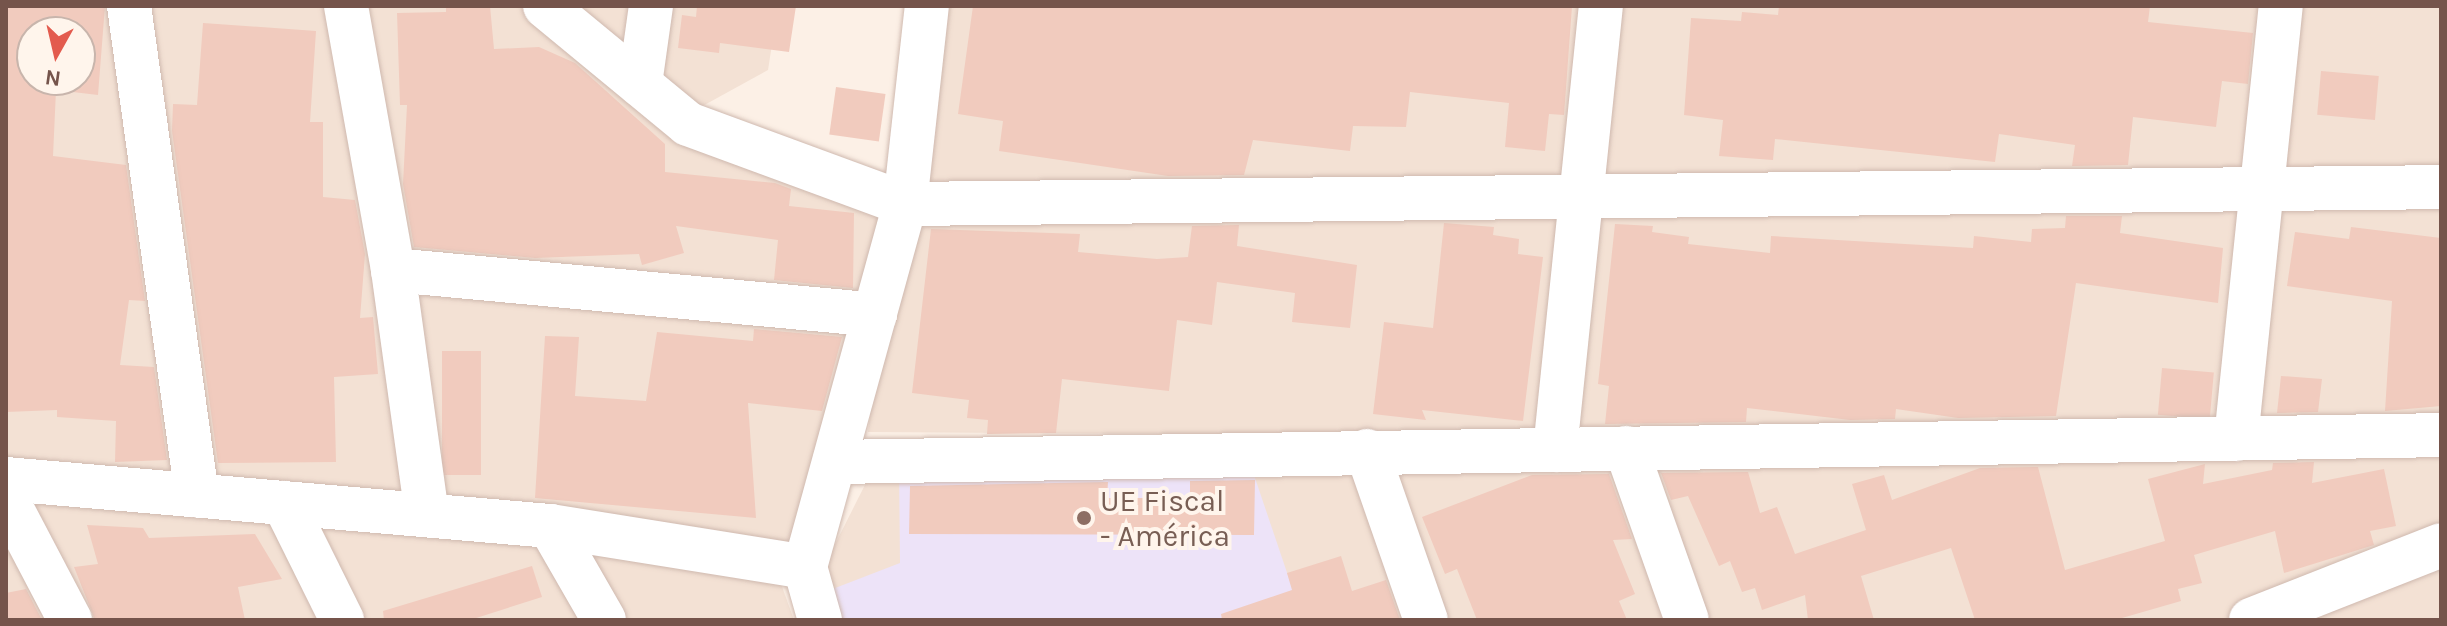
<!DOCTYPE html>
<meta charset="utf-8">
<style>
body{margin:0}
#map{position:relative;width:2447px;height:626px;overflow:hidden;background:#fcf0e6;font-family:Karla,sans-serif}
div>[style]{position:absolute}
.residential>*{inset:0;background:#f3e1d4}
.education>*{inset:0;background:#ede3f8}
.building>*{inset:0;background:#f1cbbe;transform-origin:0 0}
.roads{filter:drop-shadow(0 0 2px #cfb9af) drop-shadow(0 0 2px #cfb9af)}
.minor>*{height:44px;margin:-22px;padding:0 22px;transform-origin:22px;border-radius:22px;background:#fff}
.dots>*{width:22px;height:22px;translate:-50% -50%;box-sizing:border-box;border:4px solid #fff5ec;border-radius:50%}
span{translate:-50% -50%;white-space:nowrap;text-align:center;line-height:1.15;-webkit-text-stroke:8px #fff5ec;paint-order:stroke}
.education-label{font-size:30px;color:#785e54}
.left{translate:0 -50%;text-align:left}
.frame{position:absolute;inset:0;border:8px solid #75544b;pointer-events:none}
.north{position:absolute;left:16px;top:16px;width:80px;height:80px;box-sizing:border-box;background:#fff5ec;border:2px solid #c8b5ac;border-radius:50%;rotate:188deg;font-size:22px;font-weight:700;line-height:32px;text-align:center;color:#75544b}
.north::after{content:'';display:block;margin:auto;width:28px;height:36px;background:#e35b4e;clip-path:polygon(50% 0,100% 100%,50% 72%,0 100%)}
</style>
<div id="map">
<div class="residential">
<i style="clip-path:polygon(evenodd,6px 6px,535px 6px,678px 132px,881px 201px,846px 458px,776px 570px,794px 620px,6px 620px,6px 6px,32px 32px,80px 32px,80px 80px,32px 80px,32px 32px)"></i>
<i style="clip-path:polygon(555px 6px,778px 6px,768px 70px,688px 114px)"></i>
<i style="clip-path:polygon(917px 6px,2441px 6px,2441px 430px,2177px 440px,868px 432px)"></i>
<i style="clip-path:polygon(2441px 445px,2441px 620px,821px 620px,811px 592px,879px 457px)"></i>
</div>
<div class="education">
<i style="clip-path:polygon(899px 468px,1253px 472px,1303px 620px,840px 620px,830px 590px,900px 563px)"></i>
</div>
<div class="building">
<i style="clip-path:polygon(evenodd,6px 6px,105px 6px,98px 95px,56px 90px,53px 156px,126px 165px,145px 301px,129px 300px,120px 365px,154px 367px,167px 460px,115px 462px,116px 421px,57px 417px,57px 410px,6px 412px,6px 6px,32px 32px,80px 32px,80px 80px,32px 80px,32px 32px)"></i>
<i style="clip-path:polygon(446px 6px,490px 6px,494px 49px,539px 47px,575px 63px,665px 144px,665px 172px,775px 183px,791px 189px,789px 206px,854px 213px,853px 288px,774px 280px,778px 240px,676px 226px,684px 253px,642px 265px,639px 254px,535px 258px,414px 247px,403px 184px,407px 105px,400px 105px,397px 13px,446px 12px)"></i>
<i style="clip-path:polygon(697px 6px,796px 6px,789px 52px,720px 43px,719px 53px,678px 48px,682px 15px,696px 17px)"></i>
<i style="clip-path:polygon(973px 6px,1572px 6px,1564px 115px,1549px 114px,1545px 151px,1505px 147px,1509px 103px,1410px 92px,1406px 127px,1353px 126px,1350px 151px,1253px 140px,1244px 175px,1168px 176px,999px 151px,1003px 121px,958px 114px)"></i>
<i style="clip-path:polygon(1779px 6px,2150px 6px,2148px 22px,2253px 33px,2248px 84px,2222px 81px,2216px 127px,2133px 117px,2128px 165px,2072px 166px,2075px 145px,1999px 134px,1995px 162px,1775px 139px,1773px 160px,1719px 156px,1723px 120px,1684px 115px,1691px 18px,1741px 21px,1742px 12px,1778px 15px)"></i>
<i style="clip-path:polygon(203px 23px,316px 31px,310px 122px,323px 122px,323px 197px,355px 200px,365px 254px,360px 318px,373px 317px,378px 374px,334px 377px,336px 462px,218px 463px,172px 131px,173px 104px,197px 105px)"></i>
<i style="left:2321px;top:71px;width:58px;height:44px;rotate:5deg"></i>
<i style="left:836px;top:87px;width:50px;height:48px;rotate:8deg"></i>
<i style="clip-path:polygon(2066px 216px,2122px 216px,2120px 233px,2223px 248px,2218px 303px,2076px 283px,2056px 416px,1958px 418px,1896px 409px,1895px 419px,1850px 420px,1747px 408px,1746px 422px,1605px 424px,1609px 386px,1598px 384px,1615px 224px,1653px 226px,1652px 232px,1689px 237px,1688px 244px,1770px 253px,1771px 236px,1973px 248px,1974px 236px,2031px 242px,2032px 229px,2065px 228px)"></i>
<i style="clip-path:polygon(1444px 223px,1494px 227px,1493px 235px,1519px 239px,1518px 254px,1543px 257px,1523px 421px,1422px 410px,1426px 420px,1373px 414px,1384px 322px,1433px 328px)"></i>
<i style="clip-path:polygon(1239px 225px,1237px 246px,1357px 265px,1350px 328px,1292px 322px,1295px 293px,1217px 282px,1212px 325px,1177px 320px,1169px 391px,1062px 379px,1056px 433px,987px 434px,988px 420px,967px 418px,969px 400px,912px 393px,931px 229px,1080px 234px,1078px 252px,1157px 259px,1188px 257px,1192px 226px)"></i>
<i style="clip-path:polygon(2351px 227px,2441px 238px,2441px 406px,2385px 411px,2392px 301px,2287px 286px,2295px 232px,2349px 239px)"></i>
<i style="clip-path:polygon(754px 329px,842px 337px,822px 411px,748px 403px,756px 518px,535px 498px,545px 336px,579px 337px,575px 396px,646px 401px,657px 332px,753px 341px)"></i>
<i style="left:481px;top:351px;width:124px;height:39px;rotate:90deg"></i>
<i style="left:2162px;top:368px;width:52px;height:47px;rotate:5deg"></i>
<i style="clip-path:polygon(2281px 376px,2322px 379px,2318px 412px,2277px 413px)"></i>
<i style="clip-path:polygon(2314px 462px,2312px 483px,2384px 469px,2396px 526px,2370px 531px,2374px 545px,2284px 573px,2275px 531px,2194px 555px,2202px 583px,2178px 589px,2181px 601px,2115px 620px,1975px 620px,1951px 548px,1861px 576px,1874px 620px,1808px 620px,1805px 595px,1762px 610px,1755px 588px,1742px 592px,1730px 561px,1719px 566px,1688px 496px,1671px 500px,1661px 473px,1748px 472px,1760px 513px,1777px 507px,1795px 554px,1866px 530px,1852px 484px,1884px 475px,1892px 500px,1980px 468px,2038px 467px,2065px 570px,2165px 541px,2148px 479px,2205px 464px,2203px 484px,2272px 470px,2273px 463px)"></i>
<i style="clip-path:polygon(1609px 474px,1632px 539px,1613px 540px,1635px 594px,1619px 601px,1627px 620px,1477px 620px,1457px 569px,1445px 574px,1422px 517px,1532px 475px)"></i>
<i style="clip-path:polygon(1255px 480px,1254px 535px,909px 534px,910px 486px,1108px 482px,1107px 498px,1190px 498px,1190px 481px)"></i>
<i style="clip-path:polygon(87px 525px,143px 528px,149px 538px,255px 534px,282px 579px,238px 587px,245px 620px,95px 620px,74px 567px,98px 564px)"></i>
<i style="clip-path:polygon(1341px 556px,1352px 591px,1386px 580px,1400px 620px,1222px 620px,1221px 614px,1292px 590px,1287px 573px)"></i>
<i style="clip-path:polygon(532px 566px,542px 597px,470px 620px,384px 620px,383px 611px)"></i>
<i style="clip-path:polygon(26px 589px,42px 620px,6px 620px,6px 593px)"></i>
</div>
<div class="roads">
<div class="minor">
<i style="left:129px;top:6px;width:494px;rotate:82.1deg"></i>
<i style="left:346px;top:6px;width:268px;rotate:79.9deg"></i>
<i style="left:393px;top:270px;width:247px;rotate:82.1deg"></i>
<i style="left:545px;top:6px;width:185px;rotate:39.5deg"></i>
<i style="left:688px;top:124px;width:231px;rotate:20.2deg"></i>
<i style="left:905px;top:204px;width:1536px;rotate:-0.63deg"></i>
<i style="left:640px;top:84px;width:79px;rotate:-82deg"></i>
<i style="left:393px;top:270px;width:484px;rotate:5.3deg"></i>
<i style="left:2236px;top:439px;width:435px;rotate:-84.1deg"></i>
<i style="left:1626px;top:448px;width:182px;rotate:70.5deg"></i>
<i style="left:1555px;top:450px;width:446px;rotate:-84.1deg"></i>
<i style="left:1367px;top:451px;width:179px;rotate:70.8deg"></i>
<i style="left:835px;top:462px;width:1606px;rotate:-0.96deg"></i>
<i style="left:6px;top:479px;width:546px;rotate:4.94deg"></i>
<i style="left:550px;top:526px;width:258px;rotate:9.1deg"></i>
<i style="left:6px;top:498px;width:138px;rotate:62.3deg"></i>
<i style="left:284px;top:503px;width:131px;rotate:63.6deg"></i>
<i style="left:550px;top:526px;width:108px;rotate:60.1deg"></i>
<i style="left:820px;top:620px;width:55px;rotate:-105.8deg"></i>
<i style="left:805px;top:567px;width:377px;rotate:-74.6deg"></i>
<i style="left:905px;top:204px;width:199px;rotate:-83.7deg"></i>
<i style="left:2251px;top:620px;width:204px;rotate:-21.5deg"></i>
</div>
</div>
<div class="dots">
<i style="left:1084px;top:518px;background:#8d6e63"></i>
</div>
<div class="education-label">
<span class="left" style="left:1100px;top:518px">UE Fiscal<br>- América</span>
</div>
<div class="frame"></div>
<div class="north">N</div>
</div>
